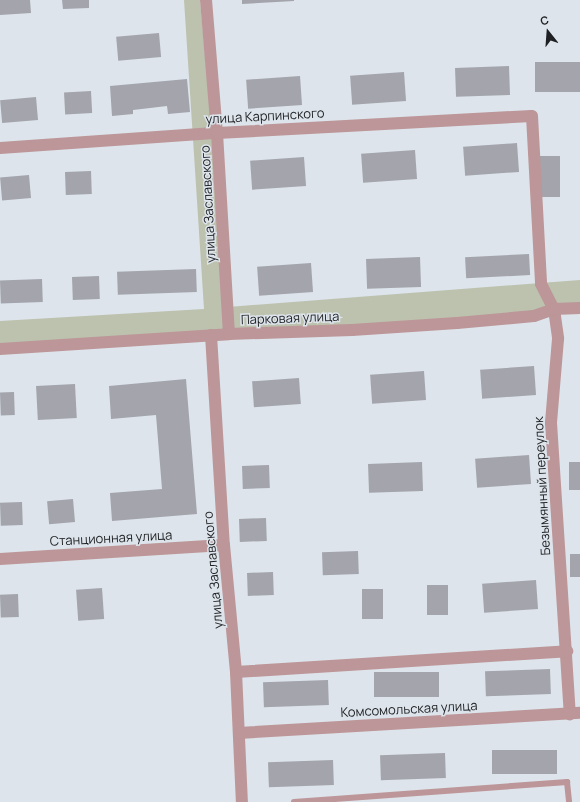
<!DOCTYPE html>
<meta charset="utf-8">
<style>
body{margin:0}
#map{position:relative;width:580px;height:802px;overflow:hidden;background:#dde4eb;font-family:Manrope,sans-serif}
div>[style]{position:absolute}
.green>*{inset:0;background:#bdc2ae}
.building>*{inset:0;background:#a3a4ac;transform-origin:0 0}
.service>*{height:6px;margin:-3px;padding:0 3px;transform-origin:3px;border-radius:3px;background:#bc9698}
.minor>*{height:12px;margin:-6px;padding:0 6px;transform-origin:6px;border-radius:6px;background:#bc9698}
span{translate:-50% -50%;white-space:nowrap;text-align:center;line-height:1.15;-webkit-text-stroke:3px #dde4eb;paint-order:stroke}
.street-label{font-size:13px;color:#1e2023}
.north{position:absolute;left:528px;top:12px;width:40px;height:40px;-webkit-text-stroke:3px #dde4eb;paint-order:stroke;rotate:343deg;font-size:11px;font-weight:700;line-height:16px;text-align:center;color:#1e2023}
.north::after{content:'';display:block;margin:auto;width:14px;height:18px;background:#1e2023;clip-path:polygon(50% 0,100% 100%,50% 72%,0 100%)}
</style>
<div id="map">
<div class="green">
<i style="clip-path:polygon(184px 0,200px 0,228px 307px,580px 280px,580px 308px,534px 316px,0 349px,0 321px,204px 309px)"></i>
</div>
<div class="building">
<i style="clip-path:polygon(0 0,30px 0,31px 13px,0 15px)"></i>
<i style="clip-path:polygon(62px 0,89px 0,89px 8px,63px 9px)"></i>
<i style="clip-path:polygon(242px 0,294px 0,294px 1px,242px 4px)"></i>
<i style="left:159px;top:33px;width:24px;height:43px;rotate:85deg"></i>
<i style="left:580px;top:62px;width:30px;height:45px;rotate:90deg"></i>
<i style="left:509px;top:66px;width:29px;height:54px;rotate:88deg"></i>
<i style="left:404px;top:72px;width:29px;height:54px;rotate:86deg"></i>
<i style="left:300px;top:76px;width:29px;height:54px;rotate:86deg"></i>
<i style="clip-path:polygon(187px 79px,190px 112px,168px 114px,167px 106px,133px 110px,133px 114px,112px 116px,110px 86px)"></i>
<i style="left:91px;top:91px;width:22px;height:27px;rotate:87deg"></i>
<i style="left:36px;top:97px;width:23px;height:36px;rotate:85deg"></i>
<i style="left:517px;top:143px;width:29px;height:54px;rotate:86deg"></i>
<i style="left:415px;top:150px;width:29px;height:54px;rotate:86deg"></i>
<i style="left:540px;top:156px;width:20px;height:41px"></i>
<i style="left:304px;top:157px;width:29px;height:54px;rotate:86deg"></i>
<i style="left:91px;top:171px;width:23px;height:26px;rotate:88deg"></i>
<i style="left:29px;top:175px;width:23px;height:29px;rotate:85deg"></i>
<i style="left:529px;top:254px;width:21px;height:64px;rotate:87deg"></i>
<i style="left:420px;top:257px;width:30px;height:54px;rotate:88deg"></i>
<i style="left:311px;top:263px;width:29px;height:54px;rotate:86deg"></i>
<i style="left:196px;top:269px;width:23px;height:79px;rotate:88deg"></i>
<i style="left:99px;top:276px;width:23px;height:27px;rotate:88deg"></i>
<i style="left:42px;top:279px;width:23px;height:42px;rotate:88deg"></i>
<i style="left:534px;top:366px;width:29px;height:54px;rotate:86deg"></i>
<i style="left:424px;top:371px;width:29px;height:54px;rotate:86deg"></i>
<i style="left:299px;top:378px;width:26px;height:47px;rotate:86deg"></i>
<i style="clip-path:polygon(186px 379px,197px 514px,112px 521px,110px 493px,162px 489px,156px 415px,111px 419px,109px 386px)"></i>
<i style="left:75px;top:384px;width:34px;height:39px;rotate:87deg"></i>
<i style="left:14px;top:392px;width:23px;height:14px;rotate:88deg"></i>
<i style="left:529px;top:455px;width:29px;height:54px;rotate:86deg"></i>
<i style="left:422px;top:462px;width:29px;height:54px;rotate:88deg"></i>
<i style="left:569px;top:462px;width:11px;height:28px"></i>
<i style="left:269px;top:465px;width:23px;height:27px;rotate:88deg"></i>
<i style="left:73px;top:499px;width:23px;height:26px;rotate:85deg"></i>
<i style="left:22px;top:502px;width:23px;height:22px;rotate:88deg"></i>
<i style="left:266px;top:518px;width:23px;height:27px;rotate:88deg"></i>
<i style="left:358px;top:551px;width:23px;height:36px;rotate:88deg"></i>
<i style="left:570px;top:554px;width:10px;height:23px"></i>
<i style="left:273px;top:572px;width:23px;height:26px;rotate:88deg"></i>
<i style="left:536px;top:580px;width:29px;height:54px;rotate:86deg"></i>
<i style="left:427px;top:585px;width:21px;height:30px"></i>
<i style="left:102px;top:588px;width:31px;height:26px;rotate:86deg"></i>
<i style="left:362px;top:589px;width:21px;height:30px"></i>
<i style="left:18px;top:594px;width:23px;height:18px;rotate:88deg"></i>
<i style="left:550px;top:669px;width:25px;height:65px;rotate:88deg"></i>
<i style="left:439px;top:672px;width:25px;height:65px;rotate:90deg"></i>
<i style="left:328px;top:680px;width:25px;height:65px;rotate:88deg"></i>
<i style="left:557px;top:750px;width:24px;height:65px;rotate:90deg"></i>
<i style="left:445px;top:753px;width:25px;height:65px;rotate:88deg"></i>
<i style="left:333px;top:760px;width:25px;height:65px;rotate:88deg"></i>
</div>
<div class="service">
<i style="left:294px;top:802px;width:274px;rotate:-4.2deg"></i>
<i style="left:567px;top:782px;width:20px;rotate:84deg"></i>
</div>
<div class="minor">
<i style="left:206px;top:0;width:133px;rotate:85.3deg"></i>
<i style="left:217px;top:133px;width:201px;rotate:86.6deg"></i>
<i style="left:0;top:148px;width:218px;rotate:-4deg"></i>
<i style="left:217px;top:133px;width:315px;rotate:-3.1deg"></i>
<i style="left:532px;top:116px;width:168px;rotate:86.9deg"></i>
<i style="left:541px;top:284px;width:28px;rotate:63deg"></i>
<i style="left:554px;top:309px;width:30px;rotate:82deg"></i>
<i style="left:558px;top:339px;width:84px;rotate:94.8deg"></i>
<i style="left:551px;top:423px;width:292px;rotate:86.3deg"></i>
<i style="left:211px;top:335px;width:210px;rotate:86.5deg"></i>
<i style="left:224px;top:545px;width:128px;rotate:84.6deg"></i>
<i style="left:236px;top:672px;width:130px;rotate:87.4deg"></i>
<i style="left:0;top:349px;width:229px;rotate:-3.7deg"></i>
<i style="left:229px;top:334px;width:123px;rotate:-1.9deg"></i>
<i style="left:352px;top:330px;width:105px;rotate:-3.8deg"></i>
<i style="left:457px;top:323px;width:77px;rotate:-5.2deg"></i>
<i style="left:534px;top:316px;width:21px;rotate:-19deg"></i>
<i style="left:554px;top:309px;width:26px;rotate:-2deg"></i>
<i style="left:0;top:559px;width:224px;rotate:-3.6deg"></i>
<i style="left:236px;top:672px;width:332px;rotate:-3.6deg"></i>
<i style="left:239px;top:733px;width:342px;rotate:-3.4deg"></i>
</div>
<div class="street-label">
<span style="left:265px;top:116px;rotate:-3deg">улица Карпинского</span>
<span style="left:208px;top:204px;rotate:-93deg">улица Заславского</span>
<span style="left:290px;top:318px;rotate:-2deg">Парковая улица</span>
<span style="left:542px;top:486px;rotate:-93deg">Безымянный переулок</span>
<span style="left:111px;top:538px;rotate:-3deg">Станционная улица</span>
<span style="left:213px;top:570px;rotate:-95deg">улица Заславского</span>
<span style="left:409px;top:709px;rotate:-3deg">Комсомольская улица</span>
</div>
<div class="north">С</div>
</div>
